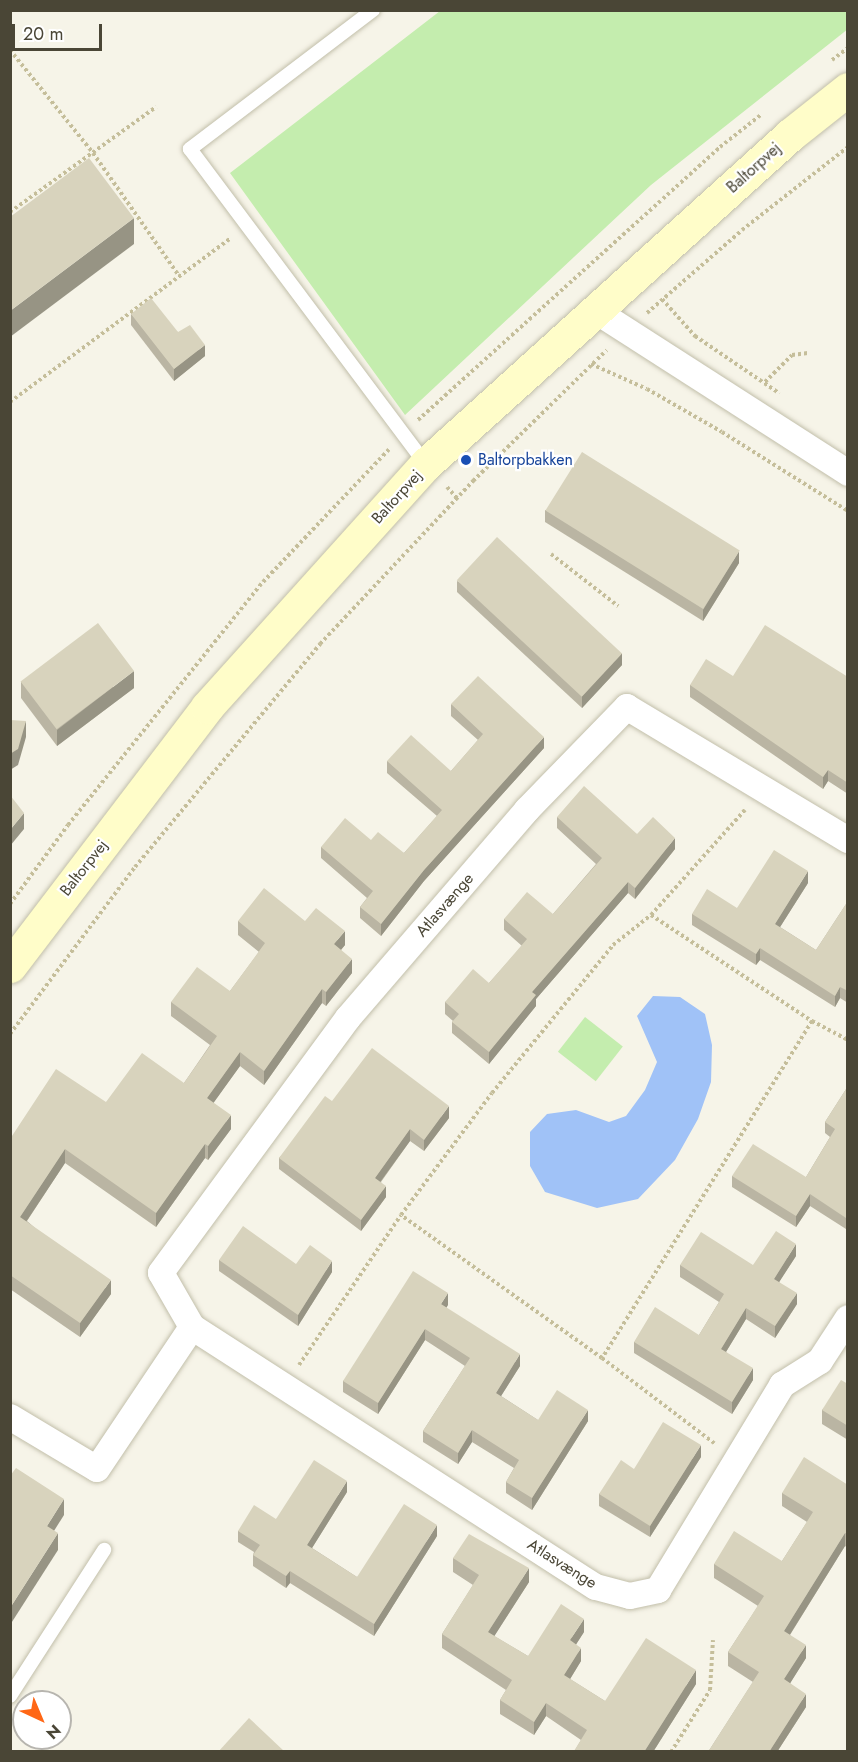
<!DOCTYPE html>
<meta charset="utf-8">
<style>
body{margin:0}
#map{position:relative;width:858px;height:1762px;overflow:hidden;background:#f6f4e8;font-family:Jost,sans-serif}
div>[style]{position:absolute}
.green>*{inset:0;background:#c4edae;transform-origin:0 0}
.water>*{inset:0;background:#a0c2f7}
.path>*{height:4px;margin-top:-2px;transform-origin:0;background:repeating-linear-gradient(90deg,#c5be9a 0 3px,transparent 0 6px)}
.roads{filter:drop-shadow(0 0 2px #c2bfaa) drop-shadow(0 0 2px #c2bfaa)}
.lane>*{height:14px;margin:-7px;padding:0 7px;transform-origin:7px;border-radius:7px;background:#fff}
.street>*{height:26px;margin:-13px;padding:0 13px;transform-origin:13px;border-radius:13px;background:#fff}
.secondary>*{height:33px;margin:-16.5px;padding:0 16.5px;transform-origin:16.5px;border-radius:16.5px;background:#fffdc9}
.wall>*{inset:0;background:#bab5a3}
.shaded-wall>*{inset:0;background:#979484}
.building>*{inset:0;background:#d8d3bd;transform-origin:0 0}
.dots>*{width:16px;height:16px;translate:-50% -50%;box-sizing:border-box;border:3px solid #fff;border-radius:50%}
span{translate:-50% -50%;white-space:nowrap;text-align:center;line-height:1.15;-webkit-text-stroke:4.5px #fff;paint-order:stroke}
.street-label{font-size:16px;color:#4a4636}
.transit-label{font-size:16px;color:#164399}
.left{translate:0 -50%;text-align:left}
.frame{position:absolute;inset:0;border:12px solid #4a4636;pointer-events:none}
.north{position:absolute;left:12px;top:1690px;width:60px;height:60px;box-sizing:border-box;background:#fff;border:2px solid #b7b5af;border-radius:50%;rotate:136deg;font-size:16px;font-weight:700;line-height:24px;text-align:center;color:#4a4636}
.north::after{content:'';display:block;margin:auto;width:21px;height:27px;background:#ff6716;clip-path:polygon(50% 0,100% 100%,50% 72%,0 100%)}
.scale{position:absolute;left:12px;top:24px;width:90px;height:27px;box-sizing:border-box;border:3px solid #4a4636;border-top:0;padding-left:8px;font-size:18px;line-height:21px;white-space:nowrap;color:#4a4636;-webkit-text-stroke:4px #fff;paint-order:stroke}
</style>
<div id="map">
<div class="green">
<i style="clip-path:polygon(440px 11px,847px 10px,848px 29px,651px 185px,405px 415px,230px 173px)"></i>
<i style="left:585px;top:1017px;width:48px;height:44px;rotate:38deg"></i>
</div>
<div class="water">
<i style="clip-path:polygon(653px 996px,680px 997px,705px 1014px,712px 1045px,711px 1082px,698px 1119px,675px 1160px,638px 1199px,597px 1208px,545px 1192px,530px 1166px,530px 1132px,547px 1114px,576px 1110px,609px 1122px,626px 1116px,645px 1090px,657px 1062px,637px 1016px)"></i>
</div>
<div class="path">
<i style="left:10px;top:50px;width:132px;rotate:51.1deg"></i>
<i style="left:93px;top:153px;width:150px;rotate:55deg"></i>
<i style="left:832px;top:60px;width:20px;rotate:-37deg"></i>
<i style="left:10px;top:212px;width:180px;rotate:-35.7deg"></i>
<i style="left:662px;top:299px;width:50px;rotate:48.3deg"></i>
<i style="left:695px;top:336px;width:102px;rotate:34.2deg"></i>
<i style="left:647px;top:313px;width:126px;rotate:-41.1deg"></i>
<i style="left:742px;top:230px;width:135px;rotate:-38.1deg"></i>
<i style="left:591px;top:364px;width:61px;rotate:24.1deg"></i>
<i style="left:647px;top:389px;width:86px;rotate:29.8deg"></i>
<i style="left:722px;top:432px;width:149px;rotate:32.1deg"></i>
<i style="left:765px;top:382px;width:38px;rotate:-45deg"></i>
<i style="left:792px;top:355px;width:16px;rotate:-7deg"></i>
<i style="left:10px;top:402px;width:275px;rotate:-36.6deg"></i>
<i style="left:418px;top:420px;width:407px;rotate:-42.1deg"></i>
<i style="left:720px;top:147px;width:53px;rotate:-38.2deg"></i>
<i style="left:447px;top:487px;width:15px;rotate:48deg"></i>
<i style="left:551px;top:554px;width:85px;rotate:37.8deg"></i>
<i style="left:10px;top:904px;width:98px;rotate:-53.7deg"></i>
<i style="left:68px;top:825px;width:312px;rotate:-51.3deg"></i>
<i style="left:263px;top:582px;width:183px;rotate:-46.5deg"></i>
<i style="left:651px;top:915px;width:141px;rotate:-48.2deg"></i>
<i style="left:812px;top:1021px;width:41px;rotate:27.8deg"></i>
<i style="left:10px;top:1034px;width:209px;rotate:-53.2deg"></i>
<i style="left:135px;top:867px;width:290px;rotate:-50.3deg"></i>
<i style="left:320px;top:644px;width:224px;rotate:-46.8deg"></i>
<i style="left:473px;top:481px;width:187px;rotate:-44.4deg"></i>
<i style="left:602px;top:1358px;width:141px;rotate:37.2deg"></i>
<i style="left:299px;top:1365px;width:181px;rotate:-55.8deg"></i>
<i style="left:401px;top:1215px;width:152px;rotate:-53.3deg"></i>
<i style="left:492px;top:1093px;width:191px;rotate:-50.7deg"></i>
<i style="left:613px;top:945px;width:48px;rotate:-38.3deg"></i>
<i style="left:651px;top:915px;width:193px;rotate:33.4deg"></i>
<i style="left:812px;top:1021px;width:397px;rotate:121.9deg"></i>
<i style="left:602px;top:1358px;width:247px;rotate:-144.6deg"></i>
<i style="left:671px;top:1752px;width:73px;rotate:-57.8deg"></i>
<i style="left:710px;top:1690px;width:50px;rotate:-86.6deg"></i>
</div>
<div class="roads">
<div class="lane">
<i style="left:373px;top:10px;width:230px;rotate:142.8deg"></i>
<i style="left:190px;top:149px;width:394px;rotate:53.2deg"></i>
<i style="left:10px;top:1696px;width:174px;rotate:-57.2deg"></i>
</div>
<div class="street">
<i style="left:596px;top:311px;width:300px;rotate:32.7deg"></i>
<i style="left:848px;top:840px;width:258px;rotate:-149deg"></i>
<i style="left:627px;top:707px;width:144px;rotate:134.2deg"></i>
<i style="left:527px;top:810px;width:274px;rotate:130.7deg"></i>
<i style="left:348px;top:1018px;width:316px;rotate:126.3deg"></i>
<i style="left:161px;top:1273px;width:62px;rotate:60.1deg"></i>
<i style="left:192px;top:1327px;width:480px;rotate:32.8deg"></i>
<i style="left:596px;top:1587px;width:35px;rotate:15deg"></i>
<i style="left:630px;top:1596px;width:29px;rotate:-12deg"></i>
<i style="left:658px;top:1590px;width:240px;rotate:-58.8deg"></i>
<i style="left:782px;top:1385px;width:45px;rotate:-32.3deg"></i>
<i style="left:820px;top:1361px;width:51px;rotate:-56.9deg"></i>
<i style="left:10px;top:1417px;width:101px;rotate:30.9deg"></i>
<i style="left:97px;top:1469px;width:171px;rotate:-56.2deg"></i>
</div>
<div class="secondary">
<i style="left:10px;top:966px;width:325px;rotate:-52.7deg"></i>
<i style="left:207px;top:707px;width:327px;rotate:-48deg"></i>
<i style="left:426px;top:464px;width:491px;rotate:-42.1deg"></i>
<i style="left:790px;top:135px;width:74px;rotate:-38.4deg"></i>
</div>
</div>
<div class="wall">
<i style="clip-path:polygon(131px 314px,178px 332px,205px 356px,174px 381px,131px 325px)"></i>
<i style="clip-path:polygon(545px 510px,739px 563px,703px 621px,545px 522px)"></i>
<i style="clip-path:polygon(457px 581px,622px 665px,582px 708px,457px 592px)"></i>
<i style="clip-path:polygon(733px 676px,848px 677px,848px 794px,828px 781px,823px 789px,690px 697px,690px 685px)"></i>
<i style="clip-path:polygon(21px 682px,134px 688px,57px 746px,21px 698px)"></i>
<i style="clip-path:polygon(451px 704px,544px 748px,424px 881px,381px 936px,360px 918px,360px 907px,367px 898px,321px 858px,321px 847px,371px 840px,404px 853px,437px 816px,387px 773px,387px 761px,451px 771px,478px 740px,451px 716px)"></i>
<i style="clip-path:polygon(557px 817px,637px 834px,675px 849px,635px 899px,628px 893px,536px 999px,536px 1006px,489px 1064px,452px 1033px,452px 1022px,453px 1021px,445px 1014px,445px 1002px,489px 983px,522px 946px,504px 930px,504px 919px,553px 914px,596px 864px,557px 828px)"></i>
<i style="clip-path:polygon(808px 883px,780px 927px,816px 950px,848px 901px,848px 1003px,840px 998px,835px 1007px,760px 960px,756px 965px,692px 925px,692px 914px,737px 908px)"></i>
<i style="clip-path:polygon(238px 921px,305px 921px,345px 945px,341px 950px,352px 973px,326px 1006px,322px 1003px,264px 1085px,240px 1066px,213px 1103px,231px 1129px,208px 1160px,205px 1158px,156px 1227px,65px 1163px,27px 1221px,111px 1294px,80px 1337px,10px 1289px,10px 1139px,106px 1102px,184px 1083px,210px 1045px,171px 1016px,171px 1002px,230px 991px,259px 952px,238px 935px)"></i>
<i style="clip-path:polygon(848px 1086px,848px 1227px,846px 1229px,810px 1206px,796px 1227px,732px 1187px,732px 1176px,806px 1177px,830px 1137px,825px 1133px,825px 1122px)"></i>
<i style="clip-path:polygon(332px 1101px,449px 1118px,424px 1151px,410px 1141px,381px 1182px,386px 1197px,361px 1231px,279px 1169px,279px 1158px)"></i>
<i style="clip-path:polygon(796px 1256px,779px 1282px,797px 1304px,775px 1338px,746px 1319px,726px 1352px,753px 1380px,732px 1414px,634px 1353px,634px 1342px,699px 1335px,719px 1302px,680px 1277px,680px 1265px,753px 1265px)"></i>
<i style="clip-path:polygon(219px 1260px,296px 1264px,332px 1272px,298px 1326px,219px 1271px)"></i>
<i style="clip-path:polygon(448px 1305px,446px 1308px,520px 1366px,501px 1396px,538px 1420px,588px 1421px,532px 1510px,506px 1493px,506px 1482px,514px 1468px,472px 1442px,458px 1464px,423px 1442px,423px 1431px,465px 1366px,425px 1340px,378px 1414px,343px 1392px,343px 1381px)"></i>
<i style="clip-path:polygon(848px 1384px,848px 1440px,822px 1424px,822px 1410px)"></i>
<i style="clip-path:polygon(701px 1457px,650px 1537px,599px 1506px,599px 1494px,634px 1469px)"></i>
<i style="clip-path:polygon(848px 1485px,848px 1548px,845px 1546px,790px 1635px,806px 1658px,790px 1683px,806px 1707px,777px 1752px,708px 1752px,753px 1682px,728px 1666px,728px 1652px,758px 1606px,714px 1578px,714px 1564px,782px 1561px,807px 1522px,782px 1506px,782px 1493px)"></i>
<i style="clip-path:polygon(347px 1492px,312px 1548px,357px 1577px,437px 1536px,374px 1636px,290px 1583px,286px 1588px,253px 1566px,253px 1555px,254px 1552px,238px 1542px,238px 1531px,276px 1519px)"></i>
<i style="clip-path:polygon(453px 1558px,529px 1582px,494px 1636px,528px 1656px,584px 1632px,576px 1644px,581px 1661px,570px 1679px,605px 1701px,696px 1684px,653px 1752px,574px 1752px,581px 1740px,546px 1716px,534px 1735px,500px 1714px,500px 1700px,506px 1690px,442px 1648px,442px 1634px,473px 1585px,453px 1572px)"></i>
</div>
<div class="shaded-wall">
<i style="clip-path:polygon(134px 218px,134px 244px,10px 337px,10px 311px)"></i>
<i style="clip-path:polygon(205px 345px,205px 356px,174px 381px,174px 369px)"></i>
<i style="clip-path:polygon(739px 551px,739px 563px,703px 621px,703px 610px)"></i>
<i style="clip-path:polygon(622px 653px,622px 665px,582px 708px,582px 696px)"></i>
<i style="clip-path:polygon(134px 671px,134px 688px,57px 746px,57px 730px)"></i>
<i style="clip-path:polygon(26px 721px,26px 737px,18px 765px,10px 770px,10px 754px)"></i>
<i style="clip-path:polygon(544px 737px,544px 748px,424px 881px,381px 936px,381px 924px,424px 870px)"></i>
<i style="clip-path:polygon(828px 770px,828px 781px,823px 789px,823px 777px)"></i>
<i style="clip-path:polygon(24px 813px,24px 829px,10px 846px,10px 830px)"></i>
<i style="clip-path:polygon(675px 838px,675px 849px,635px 899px,635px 888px)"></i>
<i style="clip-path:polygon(808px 871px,808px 883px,775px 935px,775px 924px)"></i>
<i style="clip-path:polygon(628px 882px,628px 893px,536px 999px,536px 1006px,489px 1064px,489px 1052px,532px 992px)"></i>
<i style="clip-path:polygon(345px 931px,345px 945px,334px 958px,334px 944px)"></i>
<i style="clip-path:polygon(760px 948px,760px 960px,756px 965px,756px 954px)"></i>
<i style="clip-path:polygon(352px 959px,352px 973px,326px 1006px,326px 992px)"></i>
<i style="clip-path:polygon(840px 987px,840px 998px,835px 1007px,835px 996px)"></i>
<i style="clip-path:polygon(322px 989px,322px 1003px,264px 1085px,264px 1071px)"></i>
<i style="clip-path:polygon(240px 1052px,240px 1066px,207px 1112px,207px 1098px)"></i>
<i style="clip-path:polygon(449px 1106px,449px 1118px,424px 1151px,424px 1140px)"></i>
<i style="clip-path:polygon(231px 1115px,231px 1129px,208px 1160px,208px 1146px)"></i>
<i style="clip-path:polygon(410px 1129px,410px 1141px,375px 1189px,375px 1178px)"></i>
<i style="clip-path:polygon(205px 1144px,205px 1158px,156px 1227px,156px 1213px)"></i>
<i style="clip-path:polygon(65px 1149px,65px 1163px,20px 1231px,20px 1217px)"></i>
<i style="clip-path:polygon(386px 1186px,386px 1197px,361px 1231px,361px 1220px)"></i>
<i style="clip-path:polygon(810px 1194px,810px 1206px,796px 1227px,796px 1216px)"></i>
<i style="clip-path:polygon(848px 1215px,848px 1227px,846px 1229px,846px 1218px)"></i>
<i style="clip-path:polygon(796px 1244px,796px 1256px,774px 1290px,774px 1279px)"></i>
<i style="clip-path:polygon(332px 1261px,332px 1272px,298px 1326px,298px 1315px)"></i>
<i style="clip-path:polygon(111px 1280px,111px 1294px,80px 1337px,80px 1323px)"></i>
<i style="clip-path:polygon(448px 1293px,448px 1305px,441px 1316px,441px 1304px)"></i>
<i style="clip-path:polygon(797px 1293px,797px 1304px,775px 1338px,775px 1326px)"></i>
<i style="clip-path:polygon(746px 1308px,746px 1319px,721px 1360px,721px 1349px)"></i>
<i style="clip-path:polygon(425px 1329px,425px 1340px,378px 1414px,378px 1403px)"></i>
<i style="clip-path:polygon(520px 1354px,520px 1366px,496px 1404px,496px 1393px)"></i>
<i style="clip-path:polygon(753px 1368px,753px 1380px,732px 1414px,732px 1402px)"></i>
<i style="clip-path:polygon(588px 1410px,588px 1421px,532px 1510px,532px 1498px)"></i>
<i style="clip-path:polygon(472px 1430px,472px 1442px,458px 1464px,458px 1453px)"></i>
<i style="clip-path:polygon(701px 1445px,701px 1457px,650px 1537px,650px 1526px)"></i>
<i style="clip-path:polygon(347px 1481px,347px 1492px,307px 1556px,307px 1545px)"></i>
<i style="clip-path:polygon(64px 1499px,64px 1515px,47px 1542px,47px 1526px)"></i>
<i style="clip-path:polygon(437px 1525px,437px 1536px,374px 1636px,374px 1624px)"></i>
<i style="clip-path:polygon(58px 1533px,58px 1550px,10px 1625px,10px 1608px)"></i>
<i style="clip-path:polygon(845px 1533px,845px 1546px,784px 1644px,784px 1631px)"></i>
<i style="clip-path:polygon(529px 1568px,529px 1582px,488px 1646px,488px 1632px)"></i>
<i style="clip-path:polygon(290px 1571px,290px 1583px,286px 1588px,286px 1576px)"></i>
<i style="clip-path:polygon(584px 1619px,584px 1632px,570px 1654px,570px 1640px)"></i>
<i style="clip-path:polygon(806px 1645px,806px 1658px,784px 1693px,784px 1679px)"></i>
<i style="clip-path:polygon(581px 1648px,581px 1661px,564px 1689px,564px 1675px)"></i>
<i style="clip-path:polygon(696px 1670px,696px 1684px,653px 1752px,644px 1752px)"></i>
<i style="clip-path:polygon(806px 1694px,806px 1707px,777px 1752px,769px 1752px)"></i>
<i style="clip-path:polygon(546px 1703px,546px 1716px,534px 1735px,534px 1722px)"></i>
</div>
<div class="building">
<i style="clip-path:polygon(89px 158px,134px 218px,10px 311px,10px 217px)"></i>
<i style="clip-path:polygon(151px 298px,178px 332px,190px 325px,205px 345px,174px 369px,131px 314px)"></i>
<i style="left:582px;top:452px;width:186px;height:69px;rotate:32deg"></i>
<i style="left:497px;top:537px;width:171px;height:59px;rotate:43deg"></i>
<i style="left:98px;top:623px;width:60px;height:97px;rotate:53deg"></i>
<i style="clip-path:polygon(765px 625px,848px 677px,848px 783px,828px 770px,823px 777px,690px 685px,706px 659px,733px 676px)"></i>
<i style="clip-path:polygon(478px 676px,544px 737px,424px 870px,381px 924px,360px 907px,373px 891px,321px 847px,345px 818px,371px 840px,378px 832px,404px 853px,442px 810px,387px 761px,411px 735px,451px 771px,483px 734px,451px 704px)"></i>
<i style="clip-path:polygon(10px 720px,26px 721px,18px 749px,10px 754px)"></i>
<i style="clip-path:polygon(584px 786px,637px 834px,653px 817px,675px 838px,635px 888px,628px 882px,532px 992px,536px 995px,489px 1052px,452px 1022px,459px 1014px,445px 1002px,473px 969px,489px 983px,527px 939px,504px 919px,527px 892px,553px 914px,602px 858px,557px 817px)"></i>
<i style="clip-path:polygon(10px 795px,24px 813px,10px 830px)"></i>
<i style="clip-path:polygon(774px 850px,808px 871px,775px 924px,816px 950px,848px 901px,848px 991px,840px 987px,835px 996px,760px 948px,756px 954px,692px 914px,707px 889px,737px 908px)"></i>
<i style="clip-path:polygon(264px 888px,305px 921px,316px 908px,345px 931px,334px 944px,352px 959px,326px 992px,322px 989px,264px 1071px,240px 1052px,207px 1098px,231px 1115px,208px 1146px,205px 1144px,156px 1213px,65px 1149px,20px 1217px,111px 1280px,80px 1323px,10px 1275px,10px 1139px,56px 1069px,106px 1102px,142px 1053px,184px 1083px,217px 1036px,171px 1002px,197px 967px,230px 991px,265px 943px,238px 921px)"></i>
<i style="clip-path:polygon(372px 1048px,449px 1106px,424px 1140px,410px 1129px,375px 1178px,386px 1186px,361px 1220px,279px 1158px,325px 1096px,332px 1101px)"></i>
<i style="clip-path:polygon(848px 1086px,848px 1215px,846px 1218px,810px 1194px,796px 1216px,732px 1176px,753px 1144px,806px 1177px,835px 1129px,825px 1122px)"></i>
<i style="clip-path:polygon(243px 1226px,296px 1264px,310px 1245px,332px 1261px,298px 1315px,219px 1260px)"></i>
<i style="clip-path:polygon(776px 1231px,796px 1244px,774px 1279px,797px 1293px,775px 1326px,746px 1308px,721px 1349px,753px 1368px,732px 1402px,634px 1342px,655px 1307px,699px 1335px,724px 1294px,680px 1265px,701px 1232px,753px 1265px)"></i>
<i style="clip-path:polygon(413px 1271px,448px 1293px,441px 1304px,520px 1354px,496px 1393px,538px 1420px,557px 1390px,588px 1410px,532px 1498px,506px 1482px,519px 1460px,472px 1430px,458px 1453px,423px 1431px,470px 1358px,425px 1329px,378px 1403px,343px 1381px)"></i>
<i style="clip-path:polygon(841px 1380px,848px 1384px,848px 1426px,822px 1410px)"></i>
<i style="clip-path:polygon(663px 1422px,701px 1445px,650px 1526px,599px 1494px,621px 1460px,634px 1469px)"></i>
<i style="clip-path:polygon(804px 1457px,848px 1485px,848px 1534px,845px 1533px,784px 1631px,806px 1645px,784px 1679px,806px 1694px,769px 1752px,708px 1752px,759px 1672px,728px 1652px,764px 1596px,714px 1564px,734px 1531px,782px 1561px,813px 1512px,782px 1493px)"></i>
<i style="clip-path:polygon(314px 1460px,347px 1481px,307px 1545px,357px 1577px,404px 1504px,437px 1525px,374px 1624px,290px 1571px,286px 1576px,253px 1555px,260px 1545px,238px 1531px,254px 1505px,276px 1519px)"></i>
<i style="clip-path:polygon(16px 1468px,64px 1499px,47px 1526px,58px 1533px,10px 1608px,10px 1476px)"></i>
<i style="clip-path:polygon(469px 1534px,529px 1568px,488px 1632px,528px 1656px,561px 1604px,584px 1619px,570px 1640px,581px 1648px,564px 1675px,605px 1701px,646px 1638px,696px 1670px,644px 1752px,575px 1752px,574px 1751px,587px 1730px,546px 1703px,534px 1722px,500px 1700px,512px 1680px,442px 1634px,479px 1575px,453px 1558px)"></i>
<i style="clip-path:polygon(249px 1718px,285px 1752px,218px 1752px)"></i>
</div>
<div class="dots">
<i style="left:466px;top:460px;background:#1a4fb4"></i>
</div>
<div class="street-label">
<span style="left:754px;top:168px;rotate:-42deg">Baltorpvej</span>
<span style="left:397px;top:497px;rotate:-48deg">Baltorpvej</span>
<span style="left:84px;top:868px;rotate:-52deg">Baltorpvej</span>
<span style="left:445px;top:905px;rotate:-49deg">Atlasvænge</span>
<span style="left:562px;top:1564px;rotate:32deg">Atlasvænge</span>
</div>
<div class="transit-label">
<span class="left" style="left:478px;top:460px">Baltorpbakken</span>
</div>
<div class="frame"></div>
<div class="north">N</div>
<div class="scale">20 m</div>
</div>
